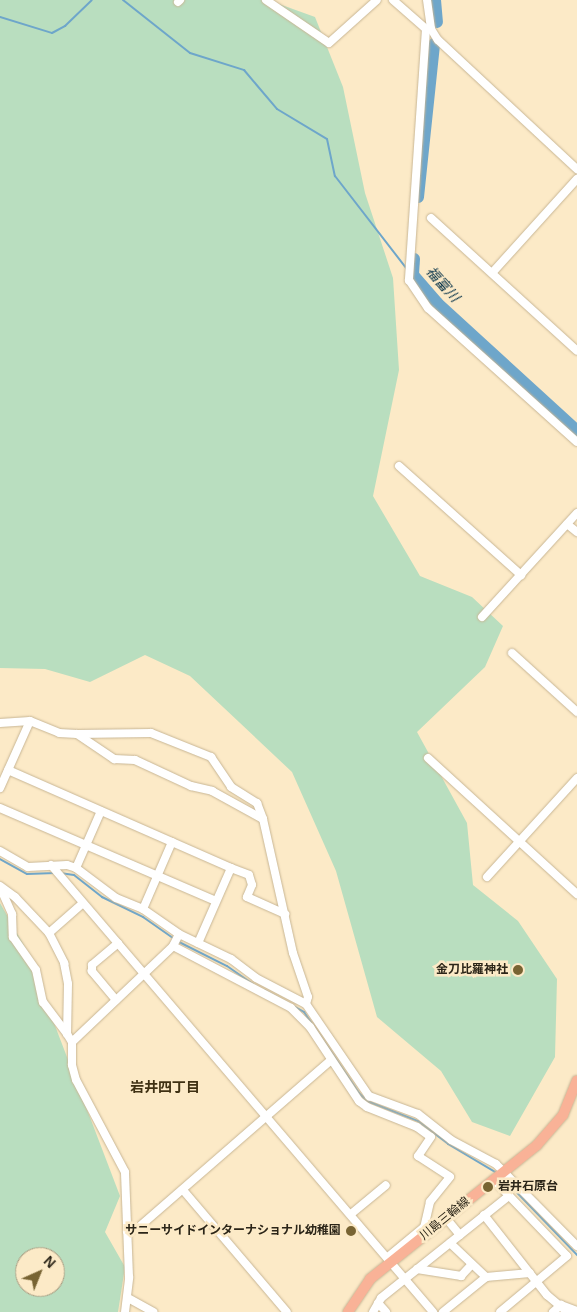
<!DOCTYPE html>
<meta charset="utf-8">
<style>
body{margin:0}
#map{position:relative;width:577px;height:1312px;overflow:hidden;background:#fceac7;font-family:Helvetica,"Noto Sans JP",sans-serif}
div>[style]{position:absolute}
.green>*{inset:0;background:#b9debf}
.stream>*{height:2px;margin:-1px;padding:0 1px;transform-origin:1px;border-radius:1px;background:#6ea6ca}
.river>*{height:12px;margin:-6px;padding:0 6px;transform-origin:6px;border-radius:6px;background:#6ea6ca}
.roads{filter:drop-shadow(0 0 1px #c8b695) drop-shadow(0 0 1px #c8b695)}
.minor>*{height:8px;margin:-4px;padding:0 4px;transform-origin:4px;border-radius:4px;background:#fff}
.major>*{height:10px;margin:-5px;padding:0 5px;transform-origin:5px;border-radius:5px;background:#f9b297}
.dots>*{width:14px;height:14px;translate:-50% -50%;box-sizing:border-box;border:2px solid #fceac7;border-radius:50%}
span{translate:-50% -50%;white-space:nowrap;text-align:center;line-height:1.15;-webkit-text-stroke:5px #fceac7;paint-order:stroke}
.poi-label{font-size:12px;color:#2b2518;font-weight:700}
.right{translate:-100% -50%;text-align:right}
.left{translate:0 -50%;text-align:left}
.street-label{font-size:12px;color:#2b2518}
.water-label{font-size:14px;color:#002e46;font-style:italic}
.neighbourhood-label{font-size:14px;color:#3f3113;font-weight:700}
.north{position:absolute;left:15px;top:1247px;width:50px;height:50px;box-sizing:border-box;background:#fceac7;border:1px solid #a89b81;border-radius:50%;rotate:44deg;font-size:14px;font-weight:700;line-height:20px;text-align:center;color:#2b2518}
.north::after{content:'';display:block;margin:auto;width:18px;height:22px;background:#786433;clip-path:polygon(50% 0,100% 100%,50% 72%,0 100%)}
</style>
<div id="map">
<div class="green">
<i style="clip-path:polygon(0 0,268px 0,315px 17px,343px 87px,365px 193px,393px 278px,399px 370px,373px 496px,420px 576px,472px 597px,503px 626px,485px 667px,417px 732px,467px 823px,473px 885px,518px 921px,557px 979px,555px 1057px,510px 1136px,472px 1122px,441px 1071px,377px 1017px,336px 871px,292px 772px,190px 676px,145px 655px,90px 682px,45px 669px,0 668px)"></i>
<i style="clip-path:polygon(evenodd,0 903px,25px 947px,120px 1196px,105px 1232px,125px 1267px,118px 1312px,0 1312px,0 903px,25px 1257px,55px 1257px,55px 1287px,25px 1287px,25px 1257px)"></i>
</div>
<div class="stream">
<i style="left:123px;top:0;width:85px;rotate:38.3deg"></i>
<i style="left:190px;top:53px;width:57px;rotate:17.5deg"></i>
<i style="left:244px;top:70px;width:51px;rotate:49.8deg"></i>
<i style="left:277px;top:109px;width:58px;rotate:31deg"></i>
<i style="left:327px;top:139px;width:38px;rotate:78deg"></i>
<i style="left:335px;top:176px;width:118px;rotate:52.3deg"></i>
<i style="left:0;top:17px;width:54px;rotate:17.1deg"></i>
<i style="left:52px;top:33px;width:15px;rotate:-28deg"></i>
<i style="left:65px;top:26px;width:37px;rotate:-44deg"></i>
<i style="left:0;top:859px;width:31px;rotate:29deg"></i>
<i style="left:27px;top:874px;width:28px;rotate:-2deg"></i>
<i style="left:60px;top:873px;width:14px;rotate:8deg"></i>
<i style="left:74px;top:875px;width:36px;rotate:38deg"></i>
<i style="left:102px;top:897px;width:46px;rotate:26deg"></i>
<i style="left:143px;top:917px;width:37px;rotate:35deg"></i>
<i style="left:177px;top:941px;width:56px;rotate:26.6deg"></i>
<i style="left:227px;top:966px;width:32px;rotate:35deg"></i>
<i style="left:264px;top:990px;width:46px;rotate:28.8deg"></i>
<i style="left:304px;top:1012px;width:98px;rotate:55.8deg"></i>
<i style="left:359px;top:1093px;width:11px;rotate:45deg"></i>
<i style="left:367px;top:1101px;width:55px;rotate:21.4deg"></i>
<i style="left:418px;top:1121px;width:38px;rotate:37deg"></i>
<i style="left:448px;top:1144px;width:57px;rotate:30.6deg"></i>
<i style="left:503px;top:1178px;width:107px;rotate:46.1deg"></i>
</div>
<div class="river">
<i style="left:435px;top:0;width:22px;rotate:85deg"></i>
<i style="left:418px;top:197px;width:154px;rotate:-84deg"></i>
<i style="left:414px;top:259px;width:16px;rotate:94deg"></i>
<i style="left:413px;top:275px;width:37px;rotate:49deg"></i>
<i style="left:437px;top:303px;width:190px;rotate:42.4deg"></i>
</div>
<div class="roads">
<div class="minor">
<i style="left:266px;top:0;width:76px;rotate:34.3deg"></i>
<i style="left:329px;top:43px;width:64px;rotate:-41.9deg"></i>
<i style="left:393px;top:0;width:44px;rotate:41.3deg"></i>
<i style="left:427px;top:0;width:29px;rotate:82deg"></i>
<i style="left:431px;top:29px;width:13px;rotate:58deg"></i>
<i style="left:438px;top:40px;width:190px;rotate:42.9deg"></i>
<i style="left:178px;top:2px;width:3px;rotate:-45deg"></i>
<i style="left:431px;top:29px;width:5px;rotate:180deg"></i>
<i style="left:426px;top:29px;width:252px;rotate:93.9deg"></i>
<i style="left:409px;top:280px;width:34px;rotate:56deg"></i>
<i style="left:428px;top:308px;width:200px;rotate:42deg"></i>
<i style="left:431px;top:218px;width:197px;rotate:42.3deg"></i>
<i style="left:492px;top:273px;width:127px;rotate:-47.9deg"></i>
<i style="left:399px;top:466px;width:164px;rotate:41.8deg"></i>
<i style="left:567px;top:524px;width:13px;rotate:39deg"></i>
<i style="left:482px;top:617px;width:141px;rotate:-47.6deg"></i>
<i style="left:512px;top:653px;width:88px;rotate:42.2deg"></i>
<i style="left:0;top:723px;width:30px;rotate:-4deg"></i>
<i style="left:30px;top:721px;width:31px;rotate:22deg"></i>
<i style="left:59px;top:733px;width:18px;rotate:3deg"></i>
<i style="left:77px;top:734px;width:45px;rotate:34deg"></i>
<i style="left:114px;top:759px;width:21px;rotate:3deg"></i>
<i style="left:135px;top:760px;width:62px;rotate:24.9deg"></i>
<i style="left:191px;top:786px;width:22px;rotate:13deg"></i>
<i style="left:212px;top:791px;width:58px;rotate:28.8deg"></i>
<i style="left:263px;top:819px;width:137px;rotate:77.4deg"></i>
<i style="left:293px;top:953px;width:46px;rotate:71.2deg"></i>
<i style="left:308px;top:997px;width:7px;rotate:106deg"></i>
<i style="left:77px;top:734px;width:74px;rotate:-0.8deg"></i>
<i style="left:151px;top:733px;width:65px;rotate:21.8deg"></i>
<i style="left:211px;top:757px;width:36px;rotate:56deg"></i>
<i style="left:231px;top:787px;width:31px;rotate:32deg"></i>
<i style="left:257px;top:803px;width:17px;rotate:69deg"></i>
<i style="left:428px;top:758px;width:202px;rotate:42.4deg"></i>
<i style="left:8px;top:770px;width:244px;rotate:23.7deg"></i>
<i style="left:231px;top:868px;width:82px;rotate:113.7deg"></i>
<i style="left:0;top:788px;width:73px;rotate:-65.9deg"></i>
<i style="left:0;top:808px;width:235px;rotate:23.3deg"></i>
<i style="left:0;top:851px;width:32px;rotate:30deg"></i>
<i style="left:28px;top:867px;width:39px;rotate:-3deg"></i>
<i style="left:67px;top:865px;width:9px;rotate:18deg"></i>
<i style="left:76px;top:868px;width:50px;rotate:36.9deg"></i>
<i style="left:116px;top:898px;width:29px;rotate:22deg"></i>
<i style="left:143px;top:909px;width:44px;rotate:34.8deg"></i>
<i style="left:179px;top:934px;width:58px;rotate:25.7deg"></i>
<i style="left:231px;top:959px;width:31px;rotate:37deg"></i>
<i style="left:256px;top:978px;width:56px;rotate:27.5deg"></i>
<i style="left:306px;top:1004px;width:112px;rotate:55.6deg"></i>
<i style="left:369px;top:1096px;width:52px;rotate:20.2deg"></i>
<i style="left:418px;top:1114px;width:42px;rotate:38.2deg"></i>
<i style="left:451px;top:1140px;width:51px;rotate:28.1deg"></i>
<i style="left:496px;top:1164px;width:115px;rotate:45.4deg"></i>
<i style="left:51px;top:865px;width:588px;rotate:49.48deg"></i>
<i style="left:76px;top:868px;width:62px;rotate:-66.3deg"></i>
<i style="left:231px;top:868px;width:19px;rotate:21deg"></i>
<i style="left:249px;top:875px;width:10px;rotate:73deg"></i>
<i style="left:252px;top:885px;width:13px;rotate:113deg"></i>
<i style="left:247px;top:897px;width:42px;rotate:24.1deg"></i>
<i style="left:487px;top:877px;width:134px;rotate:-47.7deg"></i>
<i style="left:0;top:886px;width:19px;rotate:36deg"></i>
<i style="left:15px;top:897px;width:50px;rotate:46.6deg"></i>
<i style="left:49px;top:933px;width:34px;rotate:63deg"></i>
<i style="left:64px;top:963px;width:21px;rotate:79deg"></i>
<i style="left:68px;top:984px;width:50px;rotate:91.1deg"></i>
<i style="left:67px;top:1034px;width:9px;rotate:58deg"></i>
<i style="left:0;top:887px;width:30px;rotate:66deg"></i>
<i style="left:12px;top:914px;width:23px;rotate:88deg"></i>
<i style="left:13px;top:937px;width:40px;rotate:55.1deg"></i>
<i style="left:36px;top:970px;width:33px;rotate:78deg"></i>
<i style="left:43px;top:1002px;width:40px;rotate:53deg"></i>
<i style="left:143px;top:909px;width:73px;rotate:-66.6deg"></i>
<i style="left:49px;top:933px;width:45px;rotate:-41.4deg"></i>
<i style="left:173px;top:946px;width:133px;rotate:27.7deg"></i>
<i style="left:291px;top:1008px;width:27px;rotate:45deg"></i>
<i style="left:310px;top:1027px;width:89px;rotate:56.5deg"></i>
<i style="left:359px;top:1101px;width:10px;rotate:37deg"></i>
<i style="left:367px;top:1107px;width:54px;rotate:21.8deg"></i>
<i style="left:417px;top:1127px;width:17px;rotate:36deg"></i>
<i style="left:431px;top:1137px;width:23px;rotate:124deg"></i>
<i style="left:418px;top:1156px;width:38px;rotate:33deg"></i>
<i style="left:450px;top:1177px;width:32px;rotate:129deg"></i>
<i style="left:430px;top:1202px;width:26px;rotate:103deg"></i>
<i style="left:424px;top:1227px;width:47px;rotate:140.2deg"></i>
<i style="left:116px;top:1000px;width:38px;rotate:-130deg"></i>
<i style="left:92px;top:971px;width:6px;rotate:-90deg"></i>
<i style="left:92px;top:965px;width:34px;rotate:-40deg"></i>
<i style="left:494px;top:1180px;width:105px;rotate:46.2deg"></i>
<i style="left:567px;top:1256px;width:87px;rotate:140.1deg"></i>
<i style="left:183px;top:1190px;width:160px;rotate:49.6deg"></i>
<i style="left:351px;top:1214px;width:45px;rotate:-39.6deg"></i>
<i style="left:484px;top:1215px;width:102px;rotate:51.8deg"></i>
<i style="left:547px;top:1295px;width:26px;rotate:40deg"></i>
<i style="left:446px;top:1218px;width:22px;rotate:51deg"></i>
<i style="left:127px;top:1232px;width:13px;rotate:-23deg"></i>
<i style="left:139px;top:1227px;width:254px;rotate:-41deg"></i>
<i style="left:450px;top:1243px;width:50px;rotate:43.4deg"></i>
<i style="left:486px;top:1277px;width:44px;rotate:-5.2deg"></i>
<i style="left:417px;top:1269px;width:45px;rotate:9deg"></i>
<i style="left:461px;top:1276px;width:16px;rotate:-47deg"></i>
<i style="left:128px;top:1298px;width:29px;rotate:29deg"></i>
<i style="left:378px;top:1303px;width:12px;rotate:48deg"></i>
<i style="left:125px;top:1312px;width:35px;rotate:-83deg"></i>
<i style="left:129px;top:1277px;width:105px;rotate:-92.2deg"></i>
<i style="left:125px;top:1172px;width:104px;rotate:-118deg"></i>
<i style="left:76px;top:1080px;width:16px;rotate:-105deg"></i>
<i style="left:72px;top:1065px;width:23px;rotate:-90deg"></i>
<i style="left:72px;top:1042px;width:139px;rotate:-43.5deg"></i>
<i style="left:173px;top:946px;width:13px;rotate:-63deg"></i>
<i style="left:373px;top:1312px;width:16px;rotate:-60deg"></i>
<i style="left:381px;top:1298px;width:164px;rotate:-38.6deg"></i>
<i style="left:443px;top:1312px;width:55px;rotate:-39.1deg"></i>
<i style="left:553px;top:1312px;width:11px;rotate:-41deg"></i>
<i style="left:561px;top:1305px;width:17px;rotate:21deg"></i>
</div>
<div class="major">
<i style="left:348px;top:1312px;width:40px;rotate:-56deg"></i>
<i style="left:370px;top:1279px;width:214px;rotate:-38.7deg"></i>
<i style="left:537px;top:1145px;width:40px;rotate:-49deg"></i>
<i style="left:563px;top:1115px;width:37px;rotate:-68deg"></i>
</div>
</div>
<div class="dots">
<i style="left:518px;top:970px;background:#786433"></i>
<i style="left:488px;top:1187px;background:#786433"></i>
<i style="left:351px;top:1231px;background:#786433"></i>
</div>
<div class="poi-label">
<span class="right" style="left:508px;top:970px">金刀比羅神社</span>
<span class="left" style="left:498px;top:1187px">岩井石原台</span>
<span class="right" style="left:341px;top:1231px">サニーサイドインターナショナル幼稚園</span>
</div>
<div class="street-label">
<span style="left:445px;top:1219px;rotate:-39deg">川島三輪線</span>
</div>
<div class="water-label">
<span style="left:443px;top:284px;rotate:48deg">福富川</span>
</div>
<div class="neighbourhood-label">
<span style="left:165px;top:1087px">岩井四丁目</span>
</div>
<div class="north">N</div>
</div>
